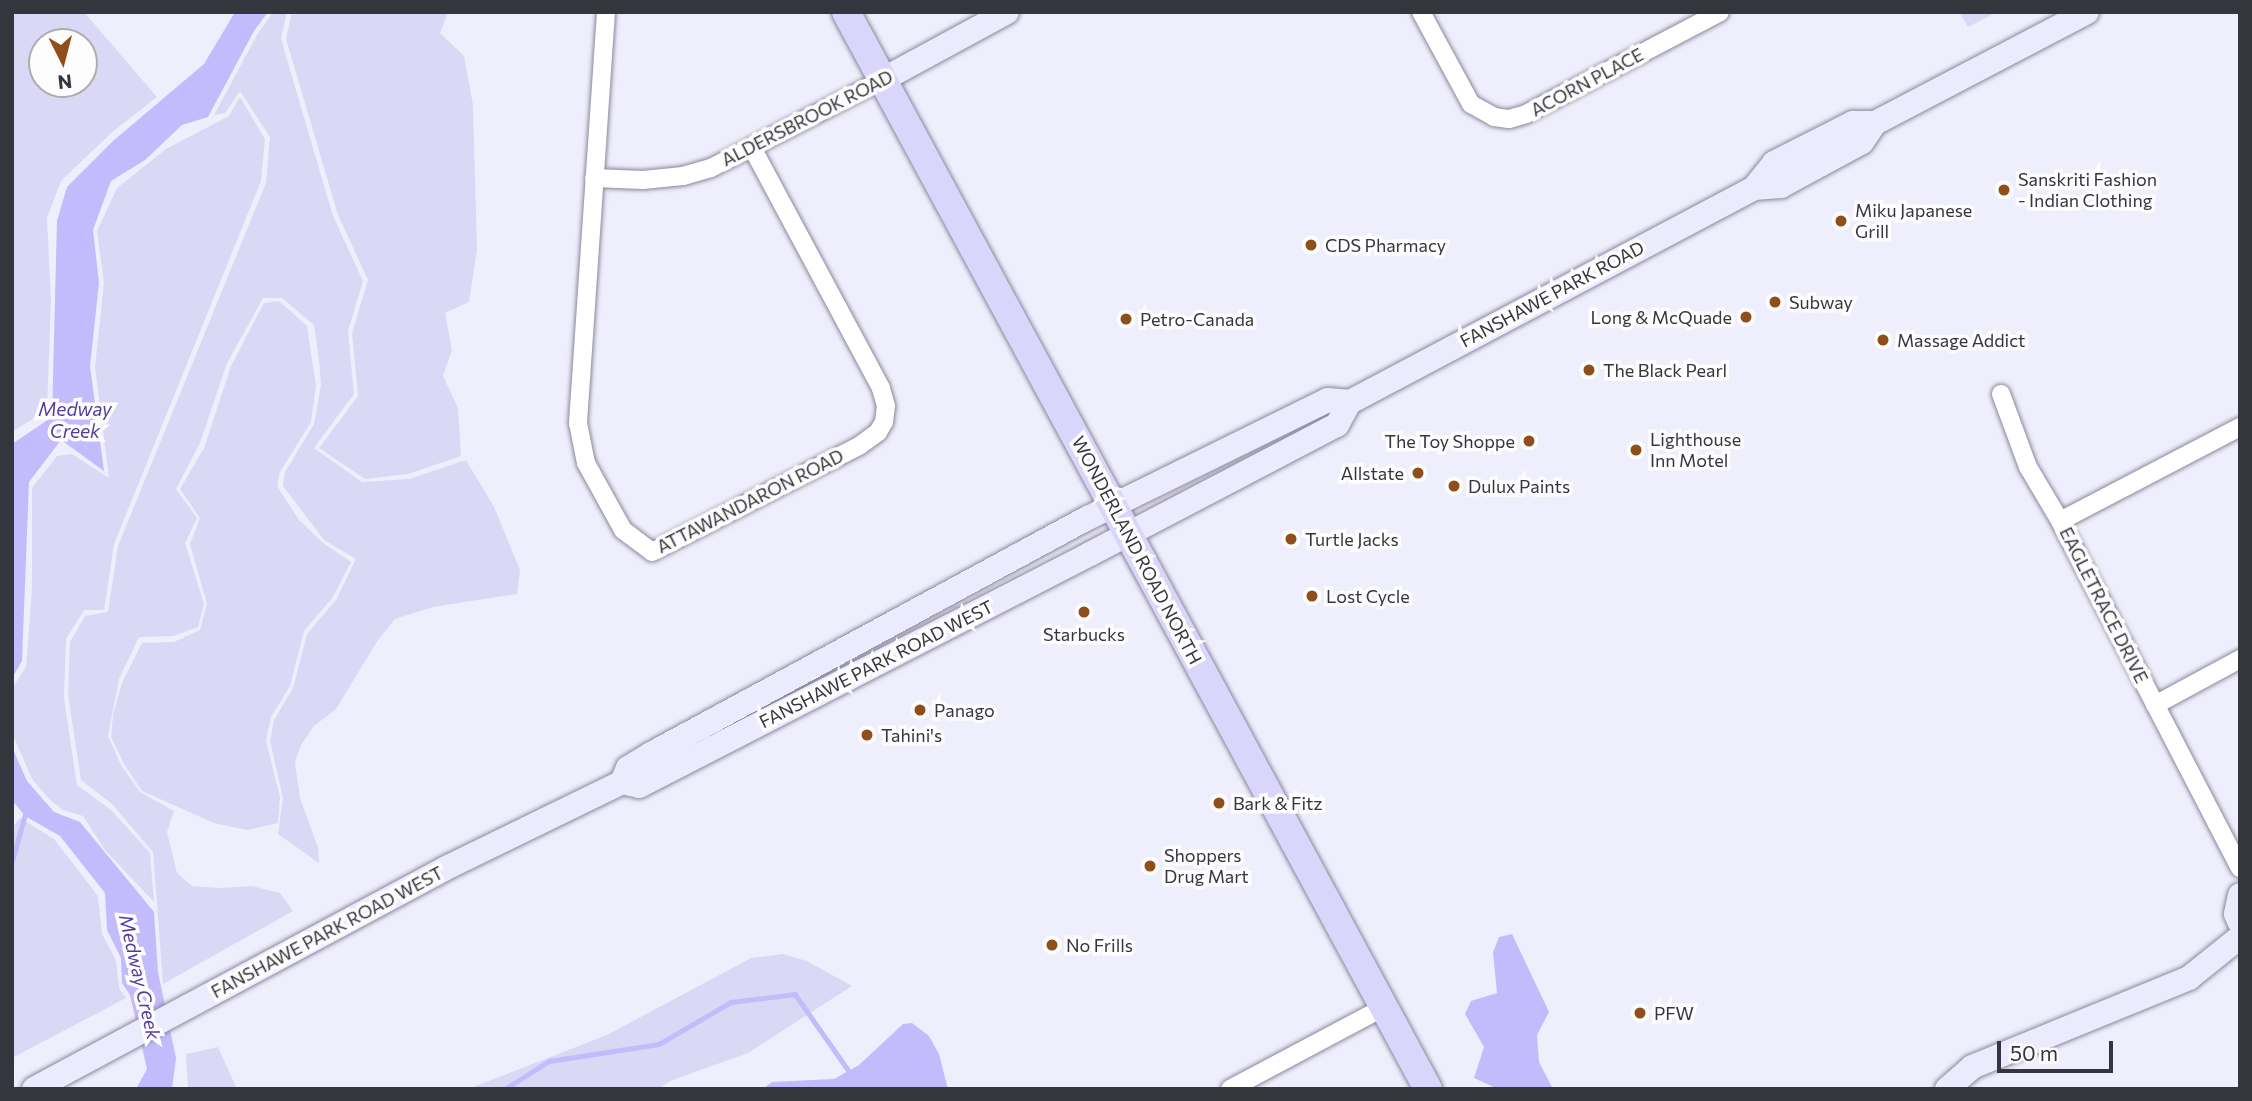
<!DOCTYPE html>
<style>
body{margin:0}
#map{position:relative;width:2252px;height:1101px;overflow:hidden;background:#efeefc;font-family:Commissioner,sans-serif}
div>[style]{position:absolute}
.green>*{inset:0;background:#dbd8f6}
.water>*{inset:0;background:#c3bbfc}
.stream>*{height:4.5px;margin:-2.25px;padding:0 2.25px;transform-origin:2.25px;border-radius:2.25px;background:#c3bbfc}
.roads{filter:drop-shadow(0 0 2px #8a889c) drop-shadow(0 0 2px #8a889c)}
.street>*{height:18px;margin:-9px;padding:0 9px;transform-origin:9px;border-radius:9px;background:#fff}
.secondary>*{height:24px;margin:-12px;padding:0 12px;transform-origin:12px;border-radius:12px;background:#eceafd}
.primary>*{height:28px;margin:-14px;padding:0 14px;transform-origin:14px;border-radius:14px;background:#dad6fb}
.dots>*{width:19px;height:19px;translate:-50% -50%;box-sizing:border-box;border:4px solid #fdfdfd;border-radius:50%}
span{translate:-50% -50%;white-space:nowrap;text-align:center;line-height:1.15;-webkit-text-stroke:7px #fdfdfd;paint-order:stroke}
.street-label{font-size:18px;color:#35353d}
.poi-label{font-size:18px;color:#35353d}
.left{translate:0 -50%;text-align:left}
.right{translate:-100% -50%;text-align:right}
.water-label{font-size:19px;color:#533d99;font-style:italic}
.frame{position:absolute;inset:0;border:14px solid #35353d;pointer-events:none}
.north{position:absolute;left:28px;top:28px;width:70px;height:70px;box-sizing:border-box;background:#fdfdfd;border:2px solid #adadb0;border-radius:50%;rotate:174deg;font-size:19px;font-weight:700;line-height:28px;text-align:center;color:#35353d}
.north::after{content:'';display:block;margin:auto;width:24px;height:32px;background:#8f4e1a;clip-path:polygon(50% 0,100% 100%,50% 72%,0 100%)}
.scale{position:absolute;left:1997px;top:1041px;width:116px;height:32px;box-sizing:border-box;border:4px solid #35353d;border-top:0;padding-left:9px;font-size:21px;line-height:24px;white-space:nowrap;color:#35353d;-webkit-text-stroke:5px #fdfdfd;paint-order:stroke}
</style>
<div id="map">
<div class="green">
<i style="clip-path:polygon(evenodd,12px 12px,84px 12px,157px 97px,110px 134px,61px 181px,47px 218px,51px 300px,47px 410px,12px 432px,12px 12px,84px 42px,84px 84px,42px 84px,42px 42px,84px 42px)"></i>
<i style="clip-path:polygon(273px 12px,287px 12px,281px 39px,333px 216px,363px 281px,348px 331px,354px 394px,314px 448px,362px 482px,409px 479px,466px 460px,494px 507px,520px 570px,517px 594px,433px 607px,395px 619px,378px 640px,336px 709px,314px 726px,301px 745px,295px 762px,300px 798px,318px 848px,319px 863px,278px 834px,283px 798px,270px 741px,274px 720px,293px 688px,307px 634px,336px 600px,356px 559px,324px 540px,283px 486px,285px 472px,314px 424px,321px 385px,319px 360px,314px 325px,282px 298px,263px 298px,227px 363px,200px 443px,176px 489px,197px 518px,185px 543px,204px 604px,198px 627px,173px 636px,139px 637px,119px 679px,108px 736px,121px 765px,140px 792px,174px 811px,167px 832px,177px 873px,192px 886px,219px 888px,252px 886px,280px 893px,293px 911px,163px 984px,153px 852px,112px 804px,81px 780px,68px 695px,70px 642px,85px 616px,108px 612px,118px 546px,266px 183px,270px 137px,240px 91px,225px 113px,214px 115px,257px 35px)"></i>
<i style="clip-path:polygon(292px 12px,448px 12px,440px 33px,464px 56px,473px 105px,477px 250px,469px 302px,445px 313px,452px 350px,443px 376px,458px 408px,461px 456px,408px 474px,365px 479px,319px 448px,358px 396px,352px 333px,368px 280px,338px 215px,286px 39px)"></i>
<i style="clip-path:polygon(1959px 12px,1997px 12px,1968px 27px)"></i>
<i style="clip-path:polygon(240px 97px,265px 139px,261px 181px,114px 544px,104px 610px,84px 610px,66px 639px,64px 698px,77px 785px,111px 810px,150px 853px,154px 902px,105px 850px,83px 816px,63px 810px,50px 800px,32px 779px,12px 733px,12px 688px,26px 667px,32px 588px,32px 488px,57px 456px,72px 454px,109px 478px,95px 367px,104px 283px,97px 231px,117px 188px,166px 149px,229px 116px)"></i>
<i style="clip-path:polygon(279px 301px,307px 326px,316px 386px,311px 422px,280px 472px,277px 486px,299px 520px,323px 543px,351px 562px,333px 597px,304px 631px,290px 686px,271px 717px,266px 741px,280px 797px,278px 823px,247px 830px,214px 823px,142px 791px,124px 764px,111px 737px,113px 715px,122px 683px,142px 643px,174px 642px,200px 630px,207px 604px,190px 544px,200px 518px,180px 489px,204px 448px,231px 366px,264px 303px)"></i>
<i style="clip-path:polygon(20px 818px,54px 839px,98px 896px,102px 934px,116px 960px,119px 988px,126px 998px,12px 1058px,12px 828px)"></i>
<i style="clip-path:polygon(783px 954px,807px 961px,852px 986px,748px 1053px,670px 1081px,658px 1089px,468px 1089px,607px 1035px,751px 958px)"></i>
<i style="clip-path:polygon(218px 1047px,237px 1089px,188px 1089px,186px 1054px)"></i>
</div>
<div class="water">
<i style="clip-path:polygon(235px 12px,268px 12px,254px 31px,208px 117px,182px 125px,145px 160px,111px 181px,93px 230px,99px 283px,90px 366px,104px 471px,61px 440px,29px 482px,22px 661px,12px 678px,12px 444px,52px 417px,57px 221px,67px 187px,113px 141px,204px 64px)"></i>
<i style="clip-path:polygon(12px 747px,27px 781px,54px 812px,80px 822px,154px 912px,158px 972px,176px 1058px,172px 1089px,136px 1089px,147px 1069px,130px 995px,122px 983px,121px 958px,107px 930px,105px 893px,60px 836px,25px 816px,12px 800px)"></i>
<i style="clip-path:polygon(1512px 934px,1549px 1012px,1537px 1035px,1539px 1062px,1553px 1089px,1498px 1089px,1474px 1078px,1484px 1047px,1465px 1014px,1471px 1001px,1497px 993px,1493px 952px,1499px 937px)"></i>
<i style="clip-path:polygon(912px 1023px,929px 1036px,939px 1054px,948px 1089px,763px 1089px,772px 1082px,834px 1079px,859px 1065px,903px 1024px)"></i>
</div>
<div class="stream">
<i style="left:12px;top:861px;width:52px;rotate:-74.4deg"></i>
<i style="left:505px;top:1089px;width:52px;rotate:-32.5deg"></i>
<i style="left:549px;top:1061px;width:111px;rotate:-8.8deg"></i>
<i style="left:659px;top:1044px;width:83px;rotate:-30.3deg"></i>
<i style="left:731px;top:1002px;width:64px;rotate:-7.1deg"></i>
<i style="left:795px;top:994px;width:94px;rotate:55deg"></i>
</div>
<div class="roads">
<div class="street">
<i style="left:606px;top:12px;width:412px;rotate:93.9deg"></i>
<i style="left:578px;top:423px;width:41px;rotate:78.7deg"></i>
<i style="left:586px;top:463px;width:77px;rotate:61.1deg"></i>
<i style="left:623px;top:530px;width:36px;rotate:37deg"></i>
<i style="left:652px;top:552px;width:233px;rotate:-27.1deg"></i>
<i style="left:859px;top:446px;width:24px;rotate:-36deg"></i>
<i style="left:878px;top:432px;width:12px;rotate:-59deg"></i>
<i style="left:884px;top:422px;width:16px;rotate:-83deg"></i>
<i style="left:886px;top:406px;width:19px;rotate:-106deg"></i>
<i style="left:881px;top:388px;width:273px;rotate:-118.2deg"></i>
<i style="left:1421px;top:12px;width:105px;rotate:61.5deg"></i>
<i style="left:1471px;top:104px;width:26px;rotate:29deg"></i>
<i style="left:1494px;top:117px;width:15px;rotate:8deg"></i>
<i style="left:1509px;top:119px;width:18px;rotate:-16deg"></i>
<i style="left:1526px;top:114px;width:219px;rotate:-27.7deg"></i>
<i style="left:594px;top:178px;width:49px;rotate:2.3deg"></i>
<i style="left:643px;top:180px;width:40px;rotate:-5.7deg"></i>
<i style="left:683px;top:176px;width:29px;rotate:-16deg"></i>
<i style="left:711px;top:168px;width:192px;rotate:-27.2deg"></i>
<i style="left:2001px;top:394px;width:78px;rotate:69.7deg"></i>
<i style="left:2028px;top:467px;width:63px;rotate:59.3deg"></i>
<i style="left:2240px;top:427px;width:203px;rotate:152.4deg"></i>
<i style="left:2060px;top:521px;width:391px;rotate:62.6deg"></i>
<i style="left:2155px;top:705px;width:97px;rotate:-28.4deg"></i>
<i style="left:1230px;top:1089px;width:174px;rotate:-28deg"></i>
</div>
<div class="secondary">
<i style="left:882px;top:80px;width:142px;rotate:-28.5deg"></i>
<i style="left:1754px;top:188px;width:27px;rotate:-4deg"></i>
<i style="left:1781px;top:186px;width:92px;rotate:-28.5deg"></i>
<i style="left:1862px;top:142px;width:23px;rotate:-56deg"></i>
<i style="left:622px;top:782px;width:17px;rotate:13deg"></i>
<i style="left:639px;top:786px;width:507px;rotate:-27.22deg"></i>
<i style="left:1090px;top:554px;width:279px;rotate:-27.6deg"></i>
<i style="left:1337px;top:425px;width:26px;rotate:-61deg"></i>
<i style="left:1350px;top:402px;width:457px;rotate:-27.9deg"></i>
<i style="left:1754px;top:188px;width:32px;rotate:-51deg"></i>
<i style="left:1774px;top:163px;width:89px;rotate:-26.9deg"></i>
<i style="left:1853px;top:123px;width:22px"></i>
<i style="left:1875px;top:123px;width:239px;rotate:-27.6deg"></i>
<i style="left:2240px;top:895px;width:19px;rotate:102deg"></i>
<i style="left:2236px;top:914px;width:10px;rotate:66deg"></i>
<i style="left:34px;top:1089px;width:465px;rotate:-28.2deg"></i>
<i style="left:444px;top:869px;width:198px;rotate:-26deg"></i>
<i style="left:622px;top:782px;width:15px;rotate:-67deg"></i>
<i style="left:628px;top:768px;width:27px;rotate:-31deg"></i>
<i style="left:651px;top:754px;width:497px;rotate:-28.4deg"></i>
<i style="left:1088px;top:518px;width:267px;rotate:-26.2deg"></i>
<i style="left:1328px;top:400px;width:22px;rotate:5deg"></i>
<i style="left:1947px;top:1089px;width:33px;rotate:-41deg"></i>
<i style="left:1972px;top:1067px;width:235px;rotate:-22.3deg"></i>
<i style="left:2189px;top:978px;width:65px;rotate:-38.8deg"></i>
</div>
<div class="primary">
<i style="left:846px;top:12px;width:1224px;rotate:61.61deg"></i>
</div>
</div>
<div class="dots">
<i style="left:2004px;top:190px;background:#8f4e1a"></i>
<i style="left:1841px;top:221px;background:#8f4e1a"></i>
<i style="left:1311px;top:245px;background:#8f4e1a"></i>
<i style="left:1775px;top:302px;background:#8f4e1a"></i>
<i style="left:1746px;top:317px;background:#8f4e1a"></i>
<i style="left:1126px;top:319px;background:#8f4e1a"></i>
<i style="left:1883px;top:340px;background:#8f4e1a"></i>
<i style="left:1589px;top:370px;background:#8f4e1a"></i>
<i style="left:1529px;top:441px;background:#8f4e1a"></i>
<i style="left:1636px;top:450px;background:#8f4e1a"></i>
<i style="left:1418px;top:473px;background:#8f4e1a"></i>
<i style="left:1454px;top:486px;background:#8f4e1a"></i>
<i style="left:1291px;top:539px;background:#8f4e1a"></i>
<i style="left:1312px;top:596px;background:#8f4e1a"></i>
<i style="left:1084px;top:612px;background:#8f4e1a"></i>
<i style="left:920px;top:710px;background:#8f4e1a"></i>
<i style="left:867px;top:735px;background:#8f4e1a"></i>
<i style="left:1219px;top:803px;background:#8f4e1a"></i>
<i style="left:1150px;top:866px;background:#8f4e1a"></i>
<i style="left:1052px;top:945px;background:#8f4e1a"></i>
<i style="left:1640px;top:1013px;background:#8f4e1a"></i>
</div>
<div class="street-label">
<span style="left:1587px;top:82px;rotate:-28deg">ACORN PLACE</span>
<span style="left:807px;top:118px;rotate:-27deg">ALDERSBROOK ROAD</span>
<span style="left:1552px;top:294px;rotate:-28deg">FANSHAWE PARK ROAD</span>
<span style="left:750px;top:501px;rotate:-27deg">ATTAWANDARON ROAD</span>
<span style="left:1137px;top:550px;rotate:62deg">WONDERLAND ROAD NORTH</span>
<span style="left:2104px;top:605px;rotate:63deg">EAGLETRACE DRIVE</span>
<span style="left:876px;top:664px;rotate:-27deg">FANSHAWE PARK ROAD WEST</span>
<span style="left:327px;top:932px;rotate:-28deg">FANSHAWE PARK ROAD WEST</span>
</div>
<div class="poi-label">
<span class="left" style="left:2018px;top:190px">Sanskriti Fashion<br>- Indian Clothing</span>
<span class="left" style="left:1855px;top:221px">Miku Japanese<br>Grill</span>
<span class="left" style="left:1325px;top:245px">CDS Pharmacy</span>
<span class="left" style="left:1789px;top:302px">Subway</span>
<span class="right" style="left:1732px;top:317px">Long &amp; McQuade</span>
<span class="left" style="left:1140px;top:319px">Petro-Canada</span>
<span class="left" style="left:1897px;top:340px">Massage Addict</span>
<span class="left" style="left:1603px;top:370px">The Black Pearl</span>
<span class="left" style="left:1650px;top:450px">Lighthouse<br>Inn Motel</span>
<span class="right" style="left:1515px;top:441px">The Toy Shoppe</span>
<span class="right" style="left:1404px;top:473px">Allstate</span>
<span class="left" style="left:1468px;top:486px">Dulux Paints</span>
<span class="left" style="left:1305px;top:539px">Turtle Jacks</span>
<span class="left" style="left:1326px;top:596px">Lost Cycle</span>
<span style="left:1084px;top:634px">Starbucks</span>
<span class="left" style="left:934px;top:710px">Panago</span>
<span class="left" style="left:881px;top:735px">Tahini's</span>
<span class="left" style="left:1233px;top:803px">Bark &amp; Fitz</span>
<span class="left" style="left:1164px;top:866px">Shoppers<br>Drug Mart</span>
<span class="left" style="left:1066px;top:945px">No Frills</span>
<span class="left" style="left:1654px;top:1013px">PFW</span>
</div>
<div class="water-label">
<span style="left:75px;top:420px">Medway<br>Creek</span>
<span style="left:140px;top:977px;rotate:77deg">Medway Creek</span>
</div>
<div class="frame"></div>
<div class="north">N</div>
<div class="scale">50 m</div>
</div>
